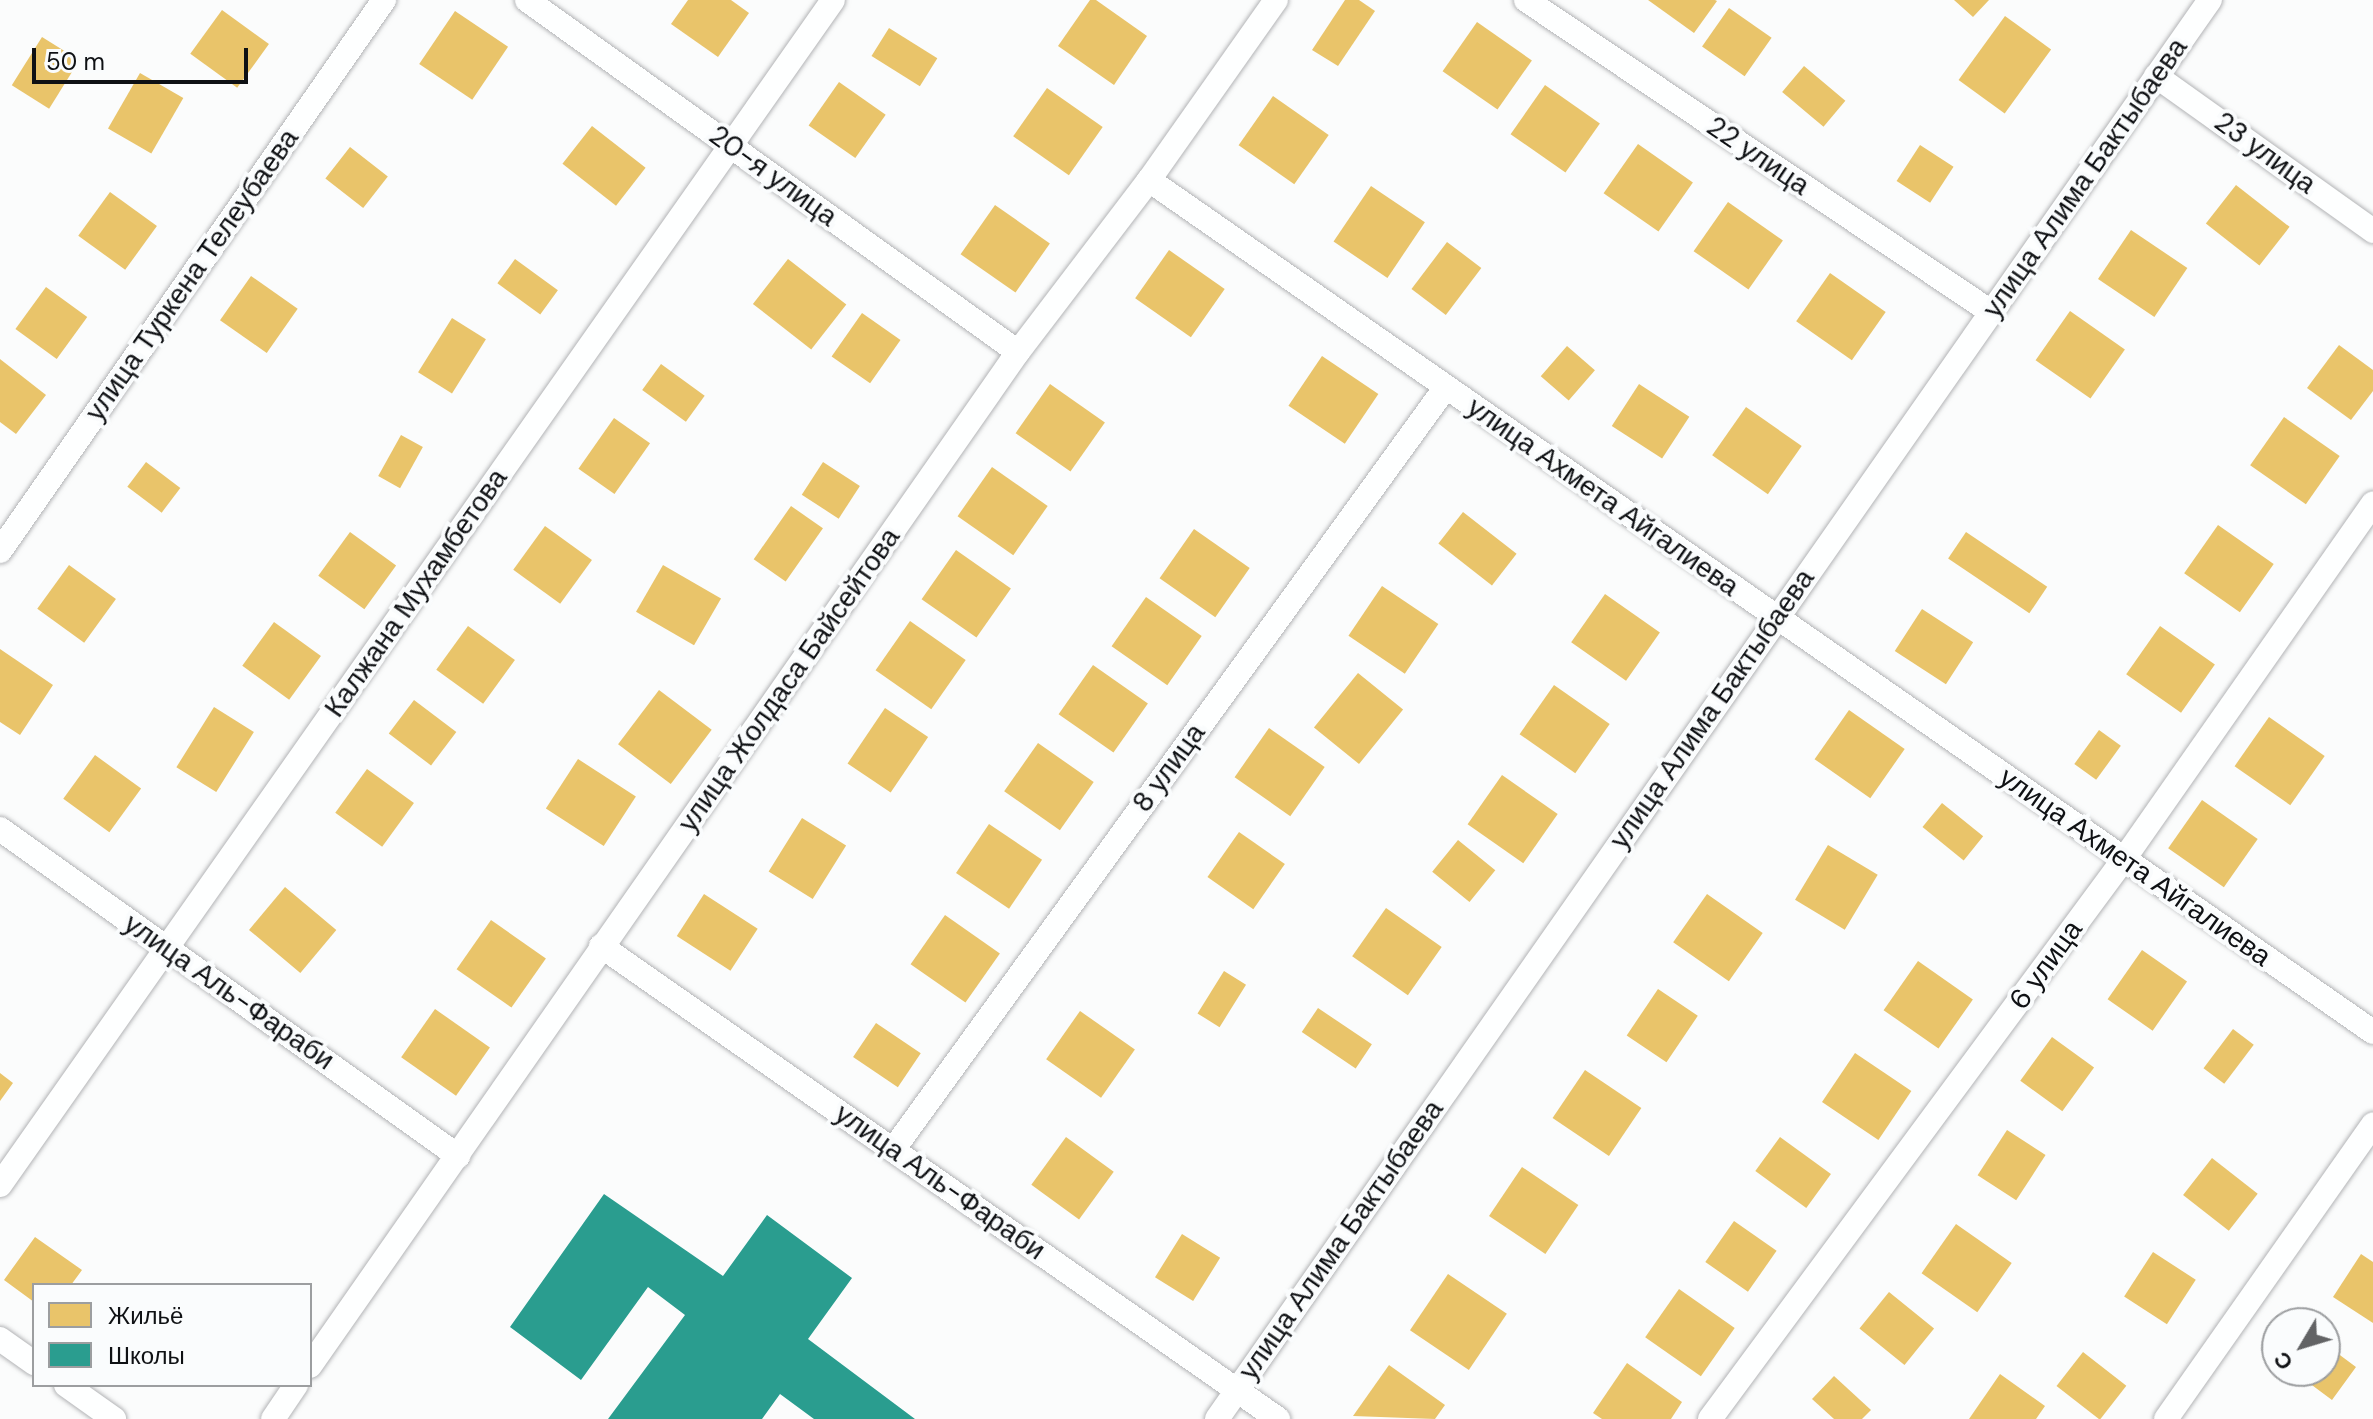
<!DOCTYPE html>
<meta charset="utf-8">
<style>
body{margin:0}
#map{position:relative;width:2373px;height:1419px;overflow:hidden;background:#fbfcfc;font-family:"DM Sans",sans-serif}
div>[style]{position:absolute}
.homes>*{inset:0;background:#e9c46a;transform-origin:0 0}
.schools>*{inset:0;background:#2a9d8f}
.roads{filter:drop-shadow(0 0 2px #b3b4b6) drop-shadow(0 0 2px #b3b4b6)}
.street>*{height:24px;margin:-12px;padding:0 12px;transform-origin:12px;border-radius:12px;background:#feffff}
span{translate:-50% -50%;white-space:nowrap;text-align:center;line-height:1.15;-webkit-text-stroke:8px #fafcfd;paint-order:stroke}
.street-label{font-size:28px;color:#0f1114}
.legend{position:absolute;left:32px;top:1283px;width:280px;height:104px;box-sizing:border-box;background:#fafcfd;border:2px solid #9c9ea0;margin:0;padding:10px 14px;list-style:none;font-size:24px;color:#0f1114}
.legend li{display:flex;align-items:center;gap:16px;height:40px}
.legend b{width:40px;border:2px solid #9c9ea0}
.north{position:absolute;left:2261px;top:1307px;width:80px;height:80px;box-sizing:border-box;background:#fafcfd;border:2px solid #9c9ea0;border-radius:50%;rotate:232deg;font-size:22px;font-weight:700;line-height:32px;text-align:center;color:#0f1114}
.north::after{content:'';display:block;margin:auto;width:28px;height:36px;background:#626365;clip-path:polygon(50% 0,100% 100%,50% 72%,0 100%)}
.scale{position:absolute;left:32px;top:48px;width:216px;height:36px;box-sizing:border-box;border:4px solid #0f1114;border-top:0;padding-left:10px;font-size:24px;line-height:28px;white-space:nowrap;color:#0f1114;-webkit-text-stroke:6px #fafcfd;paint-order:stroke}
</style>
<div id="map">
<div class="homes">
<i style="clip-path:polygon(688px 0,731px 0,749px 13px,718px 57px,671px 24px)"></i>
<i style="clip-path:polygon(1090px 0,1096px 0,1147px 36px,1114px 85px,1058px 46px)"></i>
<i style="clip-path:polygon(1345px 0,1359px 0,1375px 11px,1338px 66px,1312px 50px)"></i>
<i style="clip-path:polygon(1648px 0,1715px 0,1717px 1px,1694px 33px)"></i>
<i style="clip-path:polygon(1954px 0,1989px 0,1973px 17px)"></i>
<i style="left:1729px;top:8px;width:52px;height:47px;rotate:35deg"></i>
<i style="left:222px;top:10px;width:58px;height:54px;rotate:36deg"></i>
<i style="left:455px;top:11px;width:64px;height:64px;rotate:34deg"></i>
<i style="left:2005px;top:16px;width:57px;height:79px;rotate:36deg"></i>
<i style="left:1477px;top:22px;width:67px;height:60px;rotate:35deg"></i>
<i style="left:889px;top:28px;width:57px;height:33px;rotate:32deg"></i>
<i style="left:42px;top:37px;width:44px;height:57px;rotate:32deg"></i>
<i style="left:1804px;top:66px;width:54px;height:34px;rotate:40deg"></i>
<i style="left:140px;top:73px;width:50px;height:64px;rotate:30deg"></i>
<i style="left:839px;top:82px;width:57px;height:53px;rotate:35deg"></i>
<i style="left:1545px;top:85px;width:67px;height:60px;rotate:35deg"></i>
<i style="left:1047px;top:88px;width:68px;height:59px;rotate:35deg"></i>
<i style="left:1273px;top:96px;width:68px;height:60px;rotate:35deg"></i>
<i style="left:592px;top:126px;width:68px;height:48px;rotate:38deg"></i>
<i style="left:1638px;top:144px;width:67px;height:60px;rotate:35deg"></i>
<i style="left:1920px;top:145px;width:40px;height:43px;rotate:33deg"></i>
<i style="left:350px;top:147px;width:48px;height:40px;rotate:38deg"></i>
<i style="left:2236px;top:185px;width:68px;height:49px;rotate:38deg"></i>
<i style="left:1371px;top:186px;width:65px;height:67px;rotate:34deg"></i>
<i style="left:110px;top:192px;width:58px;height:54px;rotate:36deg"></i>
<i style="left:1728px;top:202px;width:67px;height:60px;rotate:35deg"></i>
<i style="left:995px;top:205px;width:67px;height:60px;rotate:35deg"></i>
<i style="left:2131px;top:230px;width:68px;height:59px;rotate:34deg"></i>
<i style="left:1447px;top:242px;width:43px;height:59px;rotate:37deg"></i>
<i style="left:1169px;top:250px;width:68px;height:59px;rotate:35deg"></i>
<i style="left:515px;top:259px;width:53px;height:30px;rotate:36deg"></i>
<i style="left:788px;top:259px;width:74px;height:57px;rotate:38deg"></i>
<i style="left:1830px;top:273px;width:68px;height:59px;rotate:35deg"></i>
<i style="left:251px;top:276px;width:57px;height:54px;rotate:35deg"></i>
<i style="left:46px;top:287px;width:51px;height:52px;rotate:36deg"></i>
<i style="left:2070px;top:311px;width:67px;height:60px;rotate:35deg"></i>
<i style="left:862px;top:313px;width:47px;height:53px;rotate:35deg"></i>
<i style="left:452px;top:318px;width:40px;height:64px;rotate:32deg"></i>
<i style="clip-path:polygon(2339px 345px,2373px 370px,2373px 391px,2351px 420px,2307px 388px)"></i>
<i style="left:1567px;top:346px;width:37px;height:40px;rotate:41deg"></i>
<i style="left:1322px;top:356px;width:68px;height:60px;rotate:34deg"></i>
<i style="clip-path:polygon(0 359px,46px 395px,16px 434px,0 422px)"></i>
<i style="left:661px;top:364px;width:54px;height:32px;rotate:36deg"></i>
<i style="left:1050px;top:384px;width:67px;height:60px;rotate:35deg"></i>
<i style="left:1639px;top:384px;width:60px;height:50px;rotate:33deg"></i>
<i style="left:1746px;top:407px;width:68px;height:59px;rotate:35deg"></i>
<i style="left:2284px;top:417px;width:68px;height:59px;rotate:35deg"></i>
<i style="left:614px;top:418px;width:44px;height:62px;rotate:35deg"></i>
<i style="left:401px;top:435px;width:25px;height:47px;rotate:29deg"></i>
<i style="left:146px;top:462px;width:43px;height:31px;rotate:37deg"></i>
<i style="left:823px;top:462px;width:44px;height:39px;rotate:33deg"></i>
<i style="left:992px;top:467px;width:68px;height:60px;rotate:35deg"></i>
<i style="left:791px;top:506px;width:39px;height:65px;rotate:35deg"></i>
<i style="left:1463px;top:512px;width:68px;height:40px;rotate:38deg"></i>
<i style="left:2218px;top:525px;width:68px;height:59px;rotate:35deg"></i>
<i style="left:545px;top:526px;width:58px;height:54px;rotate:36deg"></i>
<i style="left:1194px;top:529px;width:68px;height:60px;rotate:35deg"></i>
<i style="left:350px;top:532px;width:57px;height:54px;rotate:36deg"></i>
<i style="left:1966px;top:532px;width:98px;height:32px;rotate:34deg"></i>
<i style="left:956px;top:550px;width:67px;height:60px;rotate:35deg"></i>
<i style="left:69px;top:565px;width:58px;height:54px;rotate:36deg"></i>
<i style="left:663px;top:565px;width:67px;height:54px;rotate:30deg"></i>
<i style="left:1382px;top:586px;width:68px;height:60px;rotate:34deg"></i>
<i style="left:1605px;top:594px;width:67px;height:59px;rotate:35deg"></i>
<i style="left:1146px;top:597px;width:68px;height:60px;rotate:35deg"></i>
<i style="left:1922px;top:609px;width:61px;height:50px;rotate:33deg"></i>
<i style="left:910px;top:621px;width:68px;height:60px;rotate:35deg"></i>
<i style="left:274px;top:622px;width:58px;height:54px;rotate:36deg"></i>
<i style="left:468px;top:626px;width:58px;height:54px;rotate:36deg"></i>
<i style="left:2160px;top:626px;width:67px;height:59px;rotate:35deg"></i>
<i style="clip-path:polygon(0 649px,53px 685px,20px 735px,0 722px)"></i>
<i style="left:1093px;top:665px;width:67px;height:60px;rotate:35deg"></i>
<i style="left:1358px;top:673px;width:58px;height:70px;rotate:39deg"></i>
<i style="left:1554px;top:685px;width:68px;height:60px;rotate:35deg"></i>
<i style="left:659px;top:690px;width:66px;height:68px;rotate:37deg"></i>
<i style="left:414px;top:700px;width:53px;height:42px;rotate:37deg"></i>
<i style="left:214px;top:707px;width:47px;height:71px;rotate:32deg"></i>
<i style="left:885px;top:708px;width:52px;height:67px;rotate:34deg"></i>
<i style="left:1849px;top:710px;width:68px;height:60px;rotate:35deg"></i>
<i style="left:2269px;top:717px;width:68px;height:60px;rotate:35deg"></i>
<i style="left:1269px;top:728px;width:68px;height:60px;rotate:35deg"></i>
<i style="left:2099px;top:730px;width:27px;height:42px;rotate:36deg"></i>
<i style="left:1038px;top:743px;width:68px;height:59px;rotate:35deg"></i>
<i style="left:95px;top:755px;width:57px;height:54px;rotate:36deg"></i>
<i style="left:578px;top:759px;width:69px;height:59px;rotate:33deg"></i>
<i style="left:367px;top:769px;width:58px;height:54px;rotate:36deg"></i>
<i style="left:1502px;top:775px;width:68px;height:60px;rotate:35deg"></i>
<i style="left:2202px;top:800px;width:68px;height:59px;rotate:35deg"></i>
<i style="left:1942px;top:803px;width:53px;height:31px;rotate:39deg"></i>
<i style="left:802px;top:818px;width:52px;height:63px;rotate:32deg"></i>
<i style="left:989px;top:824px;width:64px;height:59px;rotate:34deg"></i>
<i style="left:1239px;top:832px;width:56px;height:55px;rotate:35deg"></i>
<i style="left:1458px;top:840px;width:48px;height:41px;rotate:39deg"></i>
<i style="left:1828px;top:845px;width:58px;height:64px;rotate:31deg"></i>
<i style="left:285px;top:887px;width:67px;height:56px;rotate:40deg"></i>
<i style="left:704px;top:894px;width:64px;height:50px;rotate:33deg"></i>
<i style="left:1707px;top:894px;width:68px;height:59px;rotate:35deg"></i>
<i style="left:1386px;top:908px;width:68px;height:59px;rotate:35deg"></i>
<i style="left:945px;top:915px;width:67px;height:60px;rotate:35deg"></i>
<i style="left:491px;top:920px;width:67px;height:60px;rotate:35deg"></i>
<i style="left:2142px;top:950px;width:55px;height:60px;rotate:35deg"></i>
<i style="left:1918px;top:961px;width:67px;height:60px;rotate:35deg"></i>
<i style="left:1224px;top:971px;width:26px;height:50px;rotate:32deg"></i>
<i style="left:1658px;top:989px;width:48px;height:56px;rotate:34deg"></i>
<i style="left:1318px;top:1008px;width:65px;height:29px;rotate:34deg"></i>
<i style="left:435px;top:1009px;width:67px;height:59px;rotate:35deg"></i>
<i style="left:1080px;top:1011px;width:67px;height:59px;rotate:35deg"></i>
<i style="left:876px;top:1023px;width:54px;height:41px;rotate:34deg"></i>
<i style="left:2233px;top:1029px;width:26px;height:49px;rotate:37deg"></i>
<i style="left:2052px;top:1037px;width:52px;height:54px;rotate:36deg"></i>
<i style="left:1855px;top:1053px;width:68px;height:59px;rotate:34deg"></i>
<i style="left:1585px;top:1070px;width:68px;height:58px;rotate:34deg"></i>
<i style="clip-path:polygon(0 1073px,13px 1083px,0 1101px)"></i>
<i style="left:2007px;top:1130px;width:46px;height:54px;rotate:33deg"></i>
<i style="left:1066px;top:1137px;width:59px;height:59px;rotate:36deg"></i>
<i style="left:1780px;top:1137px;width:63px;height:42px;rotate:36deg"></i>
<i style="left:2212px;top:1158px;width:58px;height:47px;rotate:38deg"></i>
<i style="left:1522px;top:1167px;width:68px;height:59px;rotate:34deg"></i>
<i style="left:1734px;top:1221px;width:52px;height:50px;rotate:35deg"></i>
<i style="left:1956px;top:1224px;width:68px;height:60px;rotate:35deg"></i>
<i style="left:1182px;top:1234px;width:45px;height:51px;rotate:32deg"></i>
<i style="clip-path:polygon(35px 1237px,82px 1270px,71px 1285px,34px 1285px,34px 1302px,4px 1280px)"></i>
<i style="left:2153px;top:1252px;width:51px;height:53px;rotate:33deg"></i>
<i style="clip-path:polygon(2361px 1254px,2373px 1262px,2373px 1323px,2333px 1297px)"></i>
<i style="left:1448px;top:1274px;width:71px;height:68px;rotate:34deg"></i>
<i style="left:1679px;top:1289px;width:68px;height:59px;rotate:35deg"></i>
<i style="left:1889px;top:1292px;width:58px;height:47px;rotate:39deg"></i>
<i style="clip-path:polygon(2325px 1344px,2356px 1367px,2332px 1400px,2293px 1371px,2325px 1371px)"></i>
<i style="left:2083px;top:1352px;width:55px;height:43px;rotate:38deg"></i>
<i style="clip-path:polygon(1627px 1363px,1682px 1402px,1671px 1419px,1602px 1419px,1593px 1413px)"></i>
<i style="clip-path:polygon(1389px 1365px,1445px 1405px,1435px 1419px,1353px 1416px)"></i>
<i style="clip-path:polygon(2000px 1374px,2045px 1406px,2036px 1419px,1969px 1419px)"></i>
<i style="clip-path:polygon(1834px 1376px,1871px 1410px,1862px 1419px,1834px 1419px,1812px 1399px)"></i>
</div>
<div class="schools">
<i style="clip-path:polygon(604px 1194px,723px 1276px,767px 1215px,852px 1278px,808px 1339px,915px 1419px,814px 1419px,780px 1394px,762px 1419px,608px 1419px,685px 1315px,648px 1287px,581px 1380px,510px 1327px)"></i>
</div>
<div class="roads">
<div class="street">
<i style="left:527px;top:0;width:604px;rotate:35.64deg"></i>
<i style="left:1526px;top:0;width:560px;rotate:33.86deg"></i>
<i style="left:2156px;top:76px;width:267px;rotate:35.5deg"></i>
<i style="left:1149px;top:180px;width:1491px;rotate:34.84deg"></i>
<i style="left:0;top:551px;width:672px;rotate:-55.13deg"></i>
<i style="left:0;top:829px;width:563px;rotate:35.53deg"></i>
<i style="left:601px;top:946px;width:826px;rotate:34.94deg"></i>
<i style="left:893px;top:1150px;width:942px;rotate:-54.07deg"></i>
<i style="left:0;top:1185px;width:1448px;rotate:-54.89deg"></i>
<i style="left:0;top:1339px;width:42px;rotate:35.2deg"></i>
<i style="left:310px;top:1366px;width:1237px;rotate:-55.08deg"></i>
<i style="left:1018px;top:352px;width:216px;rotate:-52.7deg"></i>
<i style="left:1149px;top:180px;width:220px;rotate:-54.8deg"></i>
<i style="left:66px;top:1385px;width:59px;rotate:35.3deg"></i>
<i style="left:273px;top:1419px;width:41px;rotate:-55.9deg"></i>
<i style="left:1217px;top:1419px;width:1732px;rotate:-55.02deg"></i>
<i style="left:1710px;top:1419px;width:696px;rotate:-53.53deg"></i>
<i style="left:2124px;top:859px;width:434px;rotate:-55deg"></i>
<i style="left:2166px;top:1419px;width:360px;rotate:-54.9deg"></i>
</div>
</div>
<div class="street-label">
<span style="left:2265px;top:153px;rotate:36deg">23 улица</span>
<span style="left:1758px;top:156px;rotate:34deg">22 улица</span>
<span style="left:773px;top:176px;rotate:36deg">20-я улица</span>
<span style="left:2085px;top:178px;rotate:-55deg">улица Алима Бактыбаева</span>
<span style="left:192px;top:275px;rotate:-55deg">улица Туркена Телеубаева</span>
<span style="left:1603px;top:497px;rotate:35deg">улица Ахмета Айгалиева</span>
<span style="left:416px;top:593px;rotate:-55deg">Калжана Мухамбетова</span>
<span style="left:789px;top:680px;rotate:-55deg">улица Жолдаса Байсейтова</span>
<span style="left:1712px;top:709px;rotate:-55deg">улица Алима Бактыбаева</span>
<span style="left:1169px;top:768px;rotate:-54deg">8 улица</span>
<span style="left:2135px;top:867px;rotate:35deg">улица Ахмета Айгалиева</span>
<span style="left:2046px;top:965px;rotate:-54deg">6 улица</span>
<span style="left:229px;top:992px;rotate:35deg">улица Аль-Фараби</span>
<span style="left:940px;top:1182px;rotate:35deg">улица Аль-Фараби</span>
<span style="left:1341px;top:1240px;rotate:-55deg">улица Алима Бактыбаева</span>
</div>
<ul class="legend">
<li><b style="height:22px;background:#e9c46a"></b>Жильё</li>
<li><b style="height:22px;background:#2a9d8f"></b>Школы</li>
</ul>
<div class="north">С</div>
<div class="scale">50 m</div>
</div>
